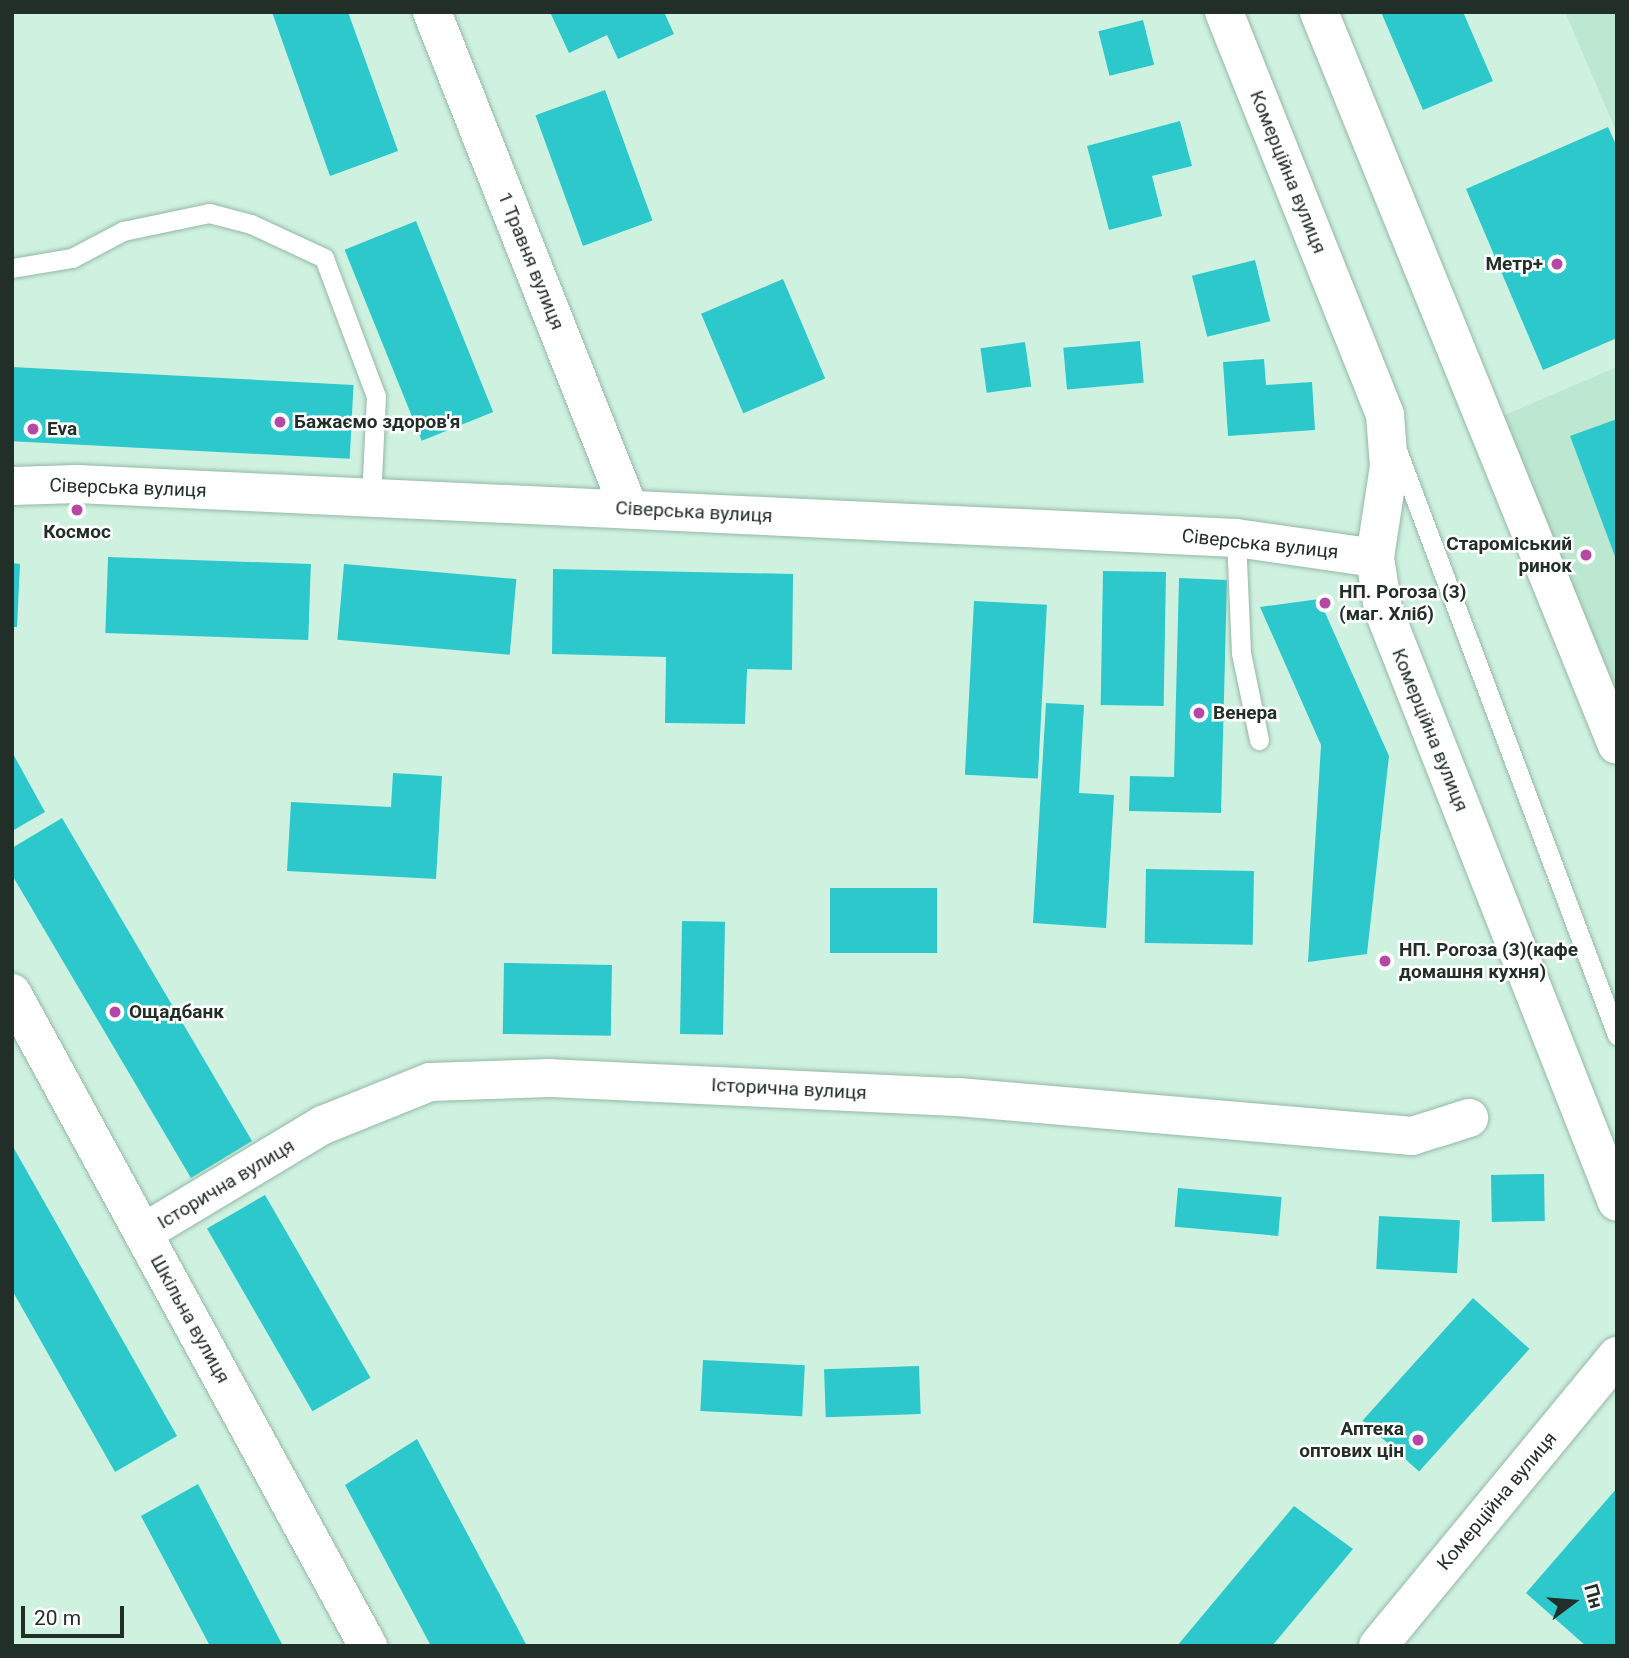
<!DOCTYPE html>
<meta charset="utf-8">
<style>
body{margin:0}
#map{position:relative;width:1629px;height:1658px;overflow:hidden;background:#cff2e0;font-family:Roboto,sans-serif}
div>[style]{position:absolute}
.built>*{inset:0;background:#bce7d1}
.building>*{inset:0;background:#2cc8cb;transform-origin:0 0}
.roads{filter:drop-shadow(0 0 2px #96b7a6) drop-shadow(0 0 2px #96b7a6)}
.service>*{height:19px;margin:-9.5px;padding:0 9.5px;transform-origin:9.5px;border-radius:9.5px;background:#fff}
.minor>*{height:38px;margin:-19px;padding:0 19px;transform-origin:19px;border-radius:19px;background:#fff}
.tertiary>*{height:38px;margin:-19px;padding:0 19px;transform-origin:19px;border-radius:19px;background:#fff}
.secondary>*{height:38px;margin:-19px;padding:0 19px;transform-origin:19px;border-radius:19px;background:#fff}
.dots>*{width:19px;height:19px;translate:-50% -50%;box-sizing:border-box;border:4px solid #fff;border-radius:50%}
span{translate:-50% -50%;white-space:nowrap;text-align:center;line-height:1.15;-webkit-text-stroke:5px #fff;paint-order:stroke}
.street-label{font-size:19px;color:#222f28}
.poi-label{font-size:19px;color:#222f28;font-weight:700}
.right{translate:-100% -50%;text-align:right}
.left{translate:0 -50%;text-align:left}
.frame{position:absolute;inset:0;border:14px solid #222f28;pointer-events:none}
.north{position:absolute;left:1538px;top:1567px;width:70px;height:70px;-webkit-text-stroke:5px #fff;paint-order:stroke;rotate:74deg;font-size:19px;font-weight:700;line-height:28px;text-align:center;color:#222f28}
.north::after{content:'';display:block;margin:auto;width:24px;height:32px;background:#222f28;clip-path:polygon(50% 0,100% 100%,50% 72%,0 100%)}
.scale{position:absolute;left:21px;top:1606px;width:103px;height:32px;box-sizing:border-box;border:4px solid #222f28;border-top:0;padding-left:9px;font-size:21px;line-height:24px;white-space:nowrap;color:#222f28;-webkit-text-stroke:5px #fff;paint-order:stroke}
</style>
<div id="map">
<div class="built">
<i style="clip-path:polygon(1565px 12px,1617px 12px,1617px 133px)"></i>
<i style="clip-path:polygon(1617px 367px,1617px 690px,1493px 420px)"></i>
</div>
<div class="building">
<i style="clip-path:polygon(272px 12px,348px 12px,398px 151px,330px 176px)"></i>
<i style="clip-path:polygon(550px 12px,664px 12px,674px 34px,618px 59px,607px 35px,569px 53px)"></i>
<i style="clip-path:polygon(1381px 12px,1463px 12px,1493px 81px,1423px 110px)"></i>
<i style="left:1143px;top:20px;width:46px;height:46px;rotate:76deg"></i>
<i style="left:605px;top:90px;width:139px;height:74px;rotate:70deg"></i>
<i style="clip-path:polygon(1180px 121px,1192px 166px,1152px 176px,1162px 216px,1109px 230px,1087px 146px)"></i>
<i style="clip-path:polygon(1608px 127px,1617px 147px,1617px 338px,1543px 370px,1466px 189px)"></i>
<i style="left:416px;top:221px;width:206px;height:77px;rotate:68deg"></i>
<i style="left:1255px;top:260px;width:63px;height:65px;rotate:76deg"></i>
<i style="left:783px;top:279px;width:108px;height:89px;rotate:67deg"></i>
<i style="left:1140px;top:341px;width:42px;height:77px;rotate:85deg"></i>
<i style="left:1025px;top:342px;width:45px;height:45px;rotate:82deg"></i>
<i style="clip-path:polygon(1264px 359px,1266px 385px,1312px 382px,1315px 430px,1228px 436px,1223px 362px)"></i>
<i style="left:12px;top:367px;width:342px;height:74px;rotate:3deg"></i>
<i style="clip-path:polygon(1617px 419px,1617px 559px,1616px 559px,1570px 436px)"></i>
<i style="left:108px;top:557px;width:203px;height:76px;rotate:2deg"></i>
<i style="clip-path:polygon(12px 563px,20px 564px,17px 627px,12px 627px)"></i>
<i style="left:344px;top:564px;width:173px;height:76px;rotate:5deg"></i>
<i style="clip-path:polygon(553px 569px,793px 574px,792px 670px,747px 669px,745px 724px,665px 723px,666px 657px,552px 654px)"></i>
<i style="left:1103px;top:571px;width:63px;height:134px;rotate:1deg"></i>
<i style="clip-path:polygon(1179px 578px,1227px 580px,1221px 813px,1129px 811px,1130px 776px,1174px 777px)"></i>
<i style="clip-path:polygon(1319px 599px,1389px 756px,1367px 954px,1308px 962px,1321px 745px,1260px 607px)"></i>
<i style="left:974px;top:601px;width:73px;height:174px;rotate:3deg"></i>
<i style="clip-path:polygon(1046px 703px,1084px 705px,1079px 793px,1114px 795px,1106px 928px,1033px 923px)"></i>
<i style="clip-path:polygon(12px 752px,45px 812px,12px 831px)"></i>
<i style="clip-path:polygon(393px 773px,442px 776px,436px 879px,287px 871px,291px 802px,391px 807px)"></i>
<i style="clip-path:polygon(62px 818px,252px 1141px,191px 1178px,12px 875px,12px 848px)"></i>
<i style="left:1146px;top:869px;width:108px;height:74px;rotate:1deg"></i>
<i style="left:830px;top:888px;width:107px;height:65px"></i>
<i style="left:682px;top:921px;width:43px;height:113px;rotate:1deg"></i>
<i style="left:504px;top:963px;width:108px;height:71px;rotate:1deg"></i>
<i style="clip-path:polygon(12px 1145px,177px 1436px,115px 1472px,12px 1290px)"></i>
<i style="left:1544px;top:1174px;width:47px;height:53px;rotate:89deg"></i>
<i style="left:1178px;top:1188px;width:104px;height:39px;rotate:5deg"></i>
<i style="left:265px;top:1195px;width:211px;height:67px;rotate:60deg"></i>
<i style="left:1379px;top:1216px;width:81px;height:53px;rotate:3deg"></i>
<i style="left:1473px;top:1298px;width:76px;height:165px;rotate:42deg"></i>
<i style="left:703px;top:1360px;width:102px;height:51px;rotate:3deg"></i>
<i style="left:919px;top:1366px;width:48px;height:95px;rotate:88deg"></i>
<i style="clip-path:polygon(417px 1439px,527px 1646px,431px 1646px,345px 1485px)"></i>
<i style="clip-path:polygon(198px 1484px,283px 1646px,210px 1646px,141px 1516px)"></i>
<i style="clip-path:polygon(1617px 1488px,1617px 1646px,1586px 1646px,1526px 1593px)"></i>
<i style="clip-path:polygon(1294px 1506px,1353px 1549px,1272px 1646px,1177px 1646px)"></i>
</div>
<div class="roads">
<div class="service">
<i style="left:12px;top:268px;width:61px;rotate:-9.5deg"></i>
<i style="left:72px;top:258px;width:58px;rotate:-27.9deg"></i>
<i style="left:123px;top:231px;width:88px;rotate:-11.8deg"></i>
<i style="left:209px;top:213px;width:43px;rotate:14.7deg"></i>
<i style="left:251px;top:224px;width:81px;rotate:25deg"></i>
<i style="left:324px;top:258px;width:147px;rotate:69.4deg"></i>
<i style="left:376px;top:396px;width:102px;rotate:92.8deg"></i>
<i style="left:1398px;top:453px;width:622px;rotate:69.38deg"></i>
<i style="left:1236px;top:538px;width:115px;rotate:87.5deg"></i>
<i style="left:1241px;top:653px;width:89px;rotate:78.3deg"></i>
</div>
<div class="minor">
<i style="left:432px;top:12px;width:535px;rotate:68.38deg"></i>
<i style="left:143px;top:1233px;width:210px;rotate:-31deg"></i>
<i style="left:323px;top:1125px;width:115px;rotate:-21.9deg"></i>
<i style="left:430px;top:1082px;width:120px;rotate:-1.9deg"></i>
<i style="left:550px;top:1078px;width:408px;rotate:2.7deg"></i>
<i style="left:958px;top:1097px;width:456px;rotate:4.9deg"></i>
<i style="left:1412px;top:1136px;width:60px;rotate:-17.5deg"></i>
</div>
<div class="tertiary">
<i style="left:1224px;top:12px;width:434px;rotate:68.2deg"></i>
<i style="left:1385px;top:415px;width:51px;rotate:85.5deg"></i>
<i style="left:1389px;top:466px;width:93px;rotate:98.7deg"></i>
<i style="left:1375px;top:558px;width:52px;rotate:81.1deg"></i>
<i style="left:1383px;top:609px;width:637px;rotate:68.47deg"></i>
<i style="left:1319px;top:12px;width:791px;rotate:67.88deg"></i>
<i style="left:12px;top:486px;width:65px;rotate:-1.8deg"></i>
<i style="left:77px;top:484px;width:1160px;rotate:2.67deg"></i>
<i style="left:1236px;top:538px;width:140px;rotate:8.2deg"></i>
<i style="left:1378px;top:1646px;width:376px;rotate:-50.5deg"></i>
</div>
<div class="secondary">
<i style="left:12px;top:993px;width:744px;rotate:61.4deg"></i>
</div>
</div>
<div class="dots">
<i style="left:1557px;top:264px;background:#b648a5"></i>
<i style="left:280px;top:422px;background:#b648a5"></i>
<i style="left:33px;top:429px;background:#b648a5"></i>
<i style="left:77px;top:510px;background:#b648a5"></i>
<i style="left:1586px;top:555px;background:#b648a5"></i>
<i style="left:1325px;top:603px;background:#b648a5"></i>
<i style="left:1199px;top:713px;background:#b648a5"></i>
<i style="left:1385px;top:961px;background:#b648a5"></i>
<i style="left:115px;top:1012px;background:#b648a5"></i>
<i style="left:1418px;top:1440px;background:#b648a5"></i>
</div>
<div class="street-label">
<span style="left:1288px;top:172px;rotate:68deg">Комерційна вулиця</span>
<span style="left:531px;top:261px;rotate:68deg">1 Травня вулиця</span>
<span style="left:128px;top:488px;rotate:2deg">Сіверська вулиця</span>
<span style="left:694px;top:512px;rotate:3deg">Сіверська вулиця</span>
<span style="left:1260px;top:544px;rotate:6deg">Сіверська вулиця</span>
<span style="left:1430px;top:730px;rotate:68deg">Комерційна вулиця</span>
<span style="left:789px;top:1089px;rotate:3deg">Історична вулиця</span>
<span style="left:226px;top:1184px;rotate:-31deg">Історична вулиця</span>
<span style="left:190px;top:1319px;rotate:61deg">Шкільна вулиця</span>
<span style="left:1497px;top:1501px;rotate:-50deg">Комерційна вулиця</span>
</div>
<div class="poi-label">
<span class="right" style="left:1543px;top:264px">Метр+</span>
<span class="left" style="left:294px;top:422px">Бажаємо здоров'я</span>
<span class="left" style="left:47px;top:429px">Eva</span>
<span style="left:77px;top:532px">Космос</span>
<span class="right" style="left:1572px;top:555px">Староміський<br>ринок</span>
<span class="left" style="left:1339px;top:603px">НП. Рогоза (3)<br>(маг. Хліб)</span>
<span class="left" style="left:1213px;top:713px">Венера</span>
<span class="left" style="left:1399px;top:961px">НП. Рогоза (3)(кафе<br>домашня кухня)</span>
<span class="left" style="left:129px;top:1012px">Ощадбанк</span>
<span class="right" style="left:1404px;top:1440px">Аптека<br>оптових цін</span>
</div>
<div class="frame"></div>
<div class="north">Пн</div>
<div class="scale">20 m</div>
</div>
